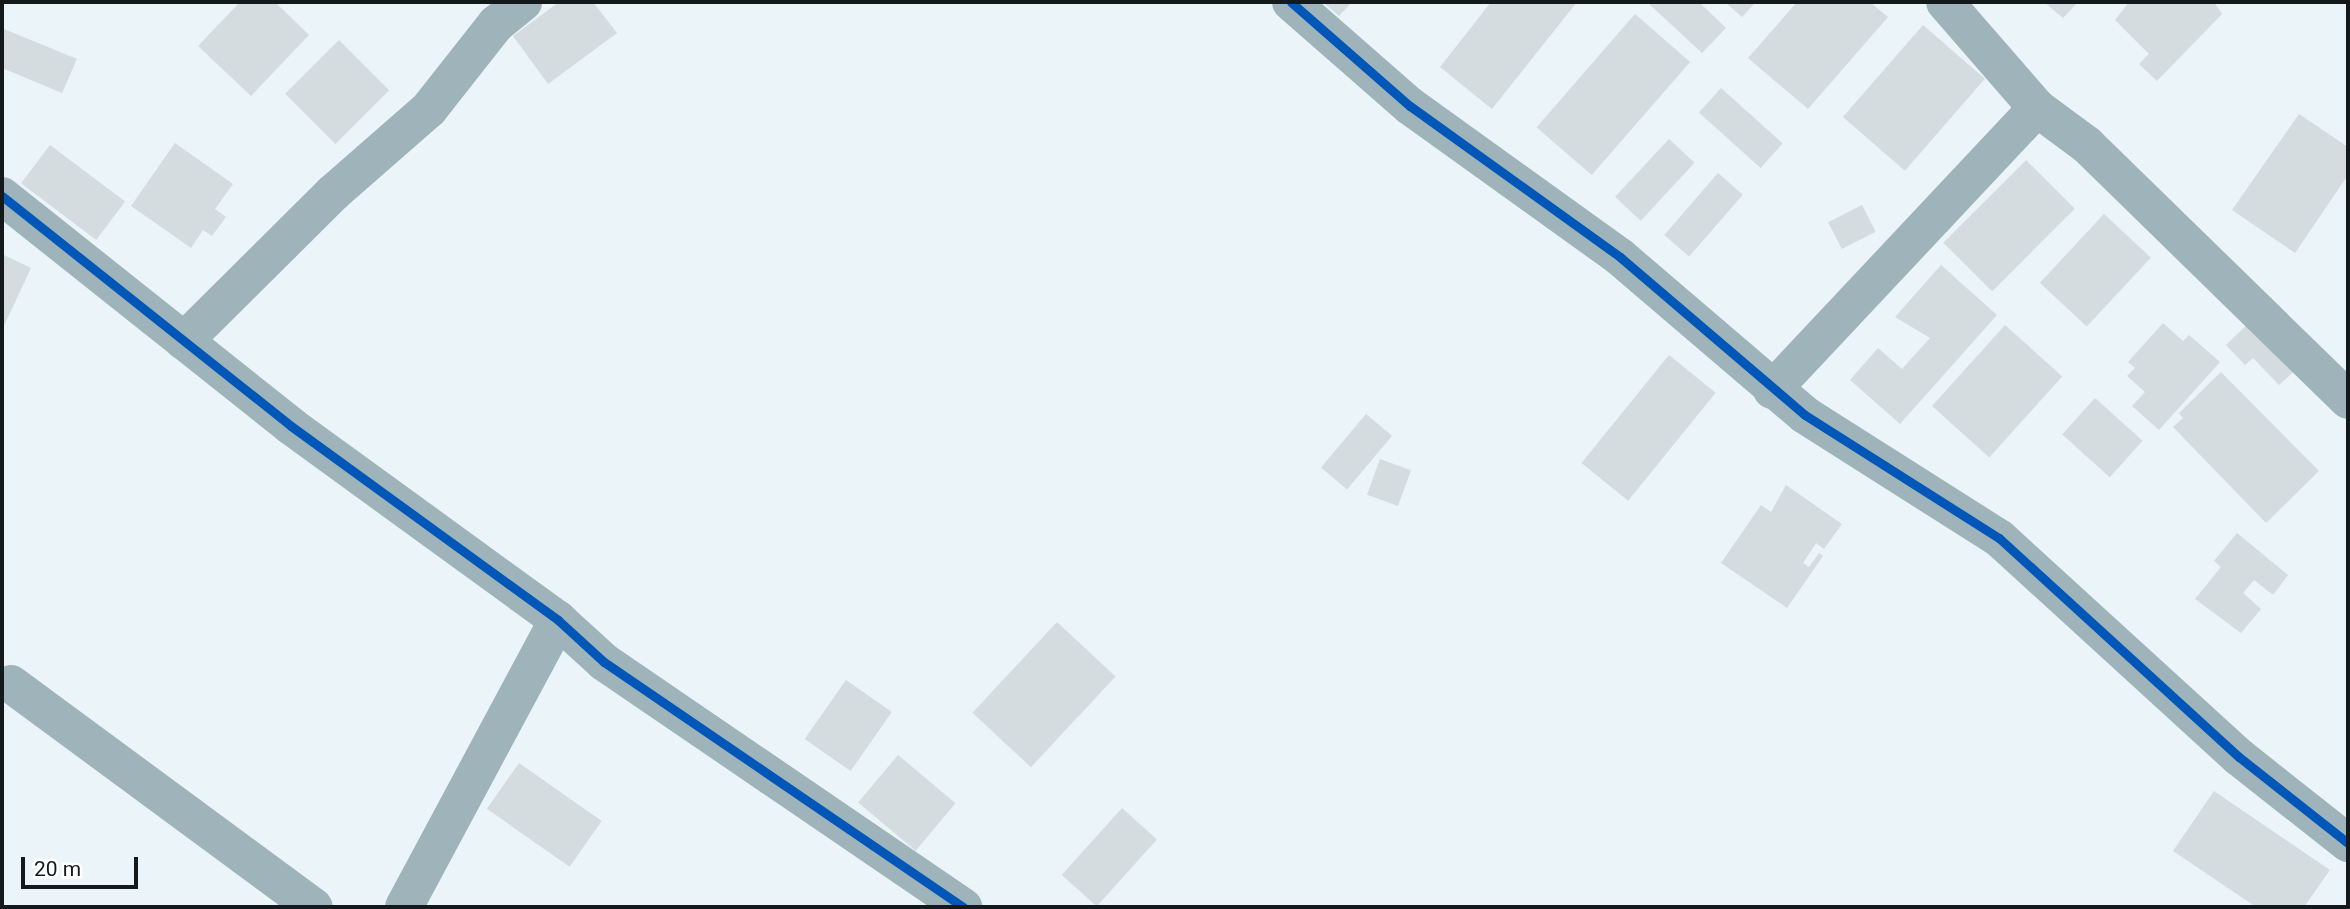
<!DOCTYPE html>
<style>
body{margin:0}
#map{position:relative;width:2350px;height:909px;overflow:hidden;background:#ebf4f8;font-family:Roboto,sans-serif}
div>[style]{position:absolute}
.building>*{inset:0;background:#d4dcdf;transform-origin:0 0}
.minor>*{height:38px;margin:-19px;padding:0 19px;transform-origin:19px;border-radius:19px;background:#9eb3ba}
.cycleway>*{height:9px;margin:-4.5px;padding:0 4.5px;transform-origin:4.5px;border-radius:4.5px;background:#0057b8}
span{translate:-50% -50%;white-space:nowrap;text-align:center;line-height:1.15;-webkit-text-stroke:5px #fff;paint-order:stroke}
.frame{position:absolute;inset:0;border:4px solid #141a1c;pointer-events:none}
.scale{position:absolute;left:21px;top:857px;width:117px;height:32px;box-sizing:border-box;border:4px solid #141a1c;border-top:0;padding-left:9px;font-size:21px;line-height:24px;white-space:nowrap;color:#141a1c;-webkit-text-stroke:5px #fff;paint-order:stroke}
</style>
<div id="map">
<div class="building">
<i style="clip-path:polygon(240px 2px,275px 2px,309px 35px,251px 96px,198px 46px)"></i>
<i style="clip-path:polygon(559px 2px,593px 2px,617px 33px,548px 84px,513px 36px)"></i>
<i style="clip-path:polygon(1323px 2px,1352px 2px,1339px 16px)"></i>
<i style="clip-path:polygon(1491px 2px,1577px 2px,1492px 109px,1440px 67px)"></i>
<i style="clip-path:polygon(1647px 2px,1699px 2px,1726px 28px,1702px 53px)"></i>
<i style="clip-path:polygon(1725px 2px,1756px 2px,1742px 17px)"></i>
<i style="clip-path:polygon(1797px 2px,1870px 2px,1888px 17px,1808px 109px,1748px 58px)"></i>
<i style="clip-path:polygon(2044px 2px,2078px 2px,2063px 18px)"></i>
<i style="clip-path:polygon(2129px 2px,2214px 2px,2222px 14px,2157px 81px,2139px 64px,2149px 54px,2115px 20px)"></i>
<i style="left:1635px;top:14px;width:73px;height:150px;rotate:41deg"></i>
<i style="left:1923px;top:25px;width:82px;height:122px;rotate:41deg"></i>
<i style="clip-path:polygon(4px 29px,77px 59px,62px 93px,2px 68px)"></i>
<i style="left:339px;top:40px;width:71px;height:76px;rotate:45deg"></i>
<i style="left:1721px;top:88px;width:83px;height:33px;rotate:42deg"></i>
<i style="clip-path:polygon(2299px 114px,2348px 147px,2348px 175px,2295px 253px,2232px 210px)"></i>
<i style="left:1669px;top:139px;width:35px;height:79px;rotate:43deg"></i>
<i style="clip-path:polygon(175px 143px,233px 184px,215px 209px,226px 217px,212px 236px,203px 230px,191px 248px,131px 206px)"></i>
<i style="left:50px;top:145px;width:94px;height:48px;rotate:37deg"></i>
<i style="left:2026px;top:160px;width:69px;height:117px;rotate:45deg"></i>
<i style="left:1718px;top:173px;width:33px;height:82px;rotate:41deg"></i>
<i style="left:1862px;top:205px;width:30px;height:38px;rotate:63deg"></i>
<i style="left:2104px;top:214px;width:64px;height:94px;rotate:43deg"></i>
<i style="clip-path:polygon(2px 254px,31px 268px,2px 330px)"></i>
<i style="clip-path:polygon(1941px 265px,1997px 315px,1900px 424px,1850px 380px,1878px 348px,1902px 369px,1930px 338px,1895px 317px)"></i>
<i style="clip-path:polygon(2253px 319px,2299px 367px,2279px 385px,2253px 358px,2245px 365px,2226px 345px)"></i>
<i style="clip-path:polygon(2163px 323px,2183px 341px,2189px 335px,2220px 362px,2159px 430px,2132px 406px,2145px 392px,2127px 376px,2135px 368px,2128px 362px)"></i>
<i style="left:2005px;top:325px;width:77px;height:109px;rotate:42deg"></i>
<i style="left:1669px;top:355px;width:60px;height:139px;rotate:39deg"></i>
<i style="clip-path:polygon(2221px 372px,2319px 471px,2266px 523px,2173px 427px,2183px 418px,2179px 413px)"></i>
<i style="left:2095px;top:398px;width:64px;height:49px;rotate:42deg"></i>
<i style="left:1366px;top:414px;width:34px;height:70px;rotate:40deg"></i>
<i style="left:1380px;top:459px;width:33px;height:38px;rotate:20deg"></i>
<i style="clip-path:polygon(1786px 485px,1842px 524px,1824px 549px,1816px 543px,1803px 563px,1809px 567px,1819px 553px,1823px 556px,1787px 608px,1721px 563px,1761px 505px,1771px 512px)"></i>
<i style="clip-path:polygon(2237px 533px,2288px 575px,2273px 595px,2254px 580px,2243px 593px,2261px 609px,2241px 633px,2195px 599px,2221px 567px,2214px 561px)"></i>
<i style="left:1057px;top:622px;width:80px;height:124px;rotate:43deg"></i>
<i style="left:846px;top:680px;width:56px;height:72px;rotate:35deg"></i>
<i style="left:898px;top:755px;width:75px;height:62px;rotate:40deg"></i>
<i style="left:519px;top:763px;width:101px;height:56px;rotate:35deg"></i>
<i style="clip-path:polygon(2214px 791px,2330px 870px,2304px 907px,2256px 907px,2173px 851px)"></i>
<i style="left:1122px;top:808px;width:47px;height:90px;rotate:42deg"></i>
</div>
<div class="minor">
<i style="left:1291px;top:2px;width:158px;rotate:41.2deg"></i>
<i style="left:1410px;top:106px;width:259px;rotate:35.7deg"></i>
<i style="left:1620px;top:257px;width:243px;rotate:40.5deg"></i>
<i style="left:1805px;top:415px;width:230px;rotate:32.4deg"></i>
<i style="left:1999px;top:538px;width:325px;rotate:42.4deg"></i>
<i style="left:2239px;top:757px;width:139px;rotate:38.3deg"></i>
<i style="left:2037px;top:108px;width:62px;rotate:36.5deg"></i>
<i style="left:2087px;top:145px;width:365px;rotate:44.3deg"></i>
<i style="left:2px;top:196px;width:369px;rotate:38.5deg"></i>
<i style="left:291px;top:426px;width:330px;rotate:36deg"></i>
<i style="left:558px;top:620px;width:62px;rotate:42.4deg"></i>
<i style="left:604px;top:662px;width:435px;rotate:34.3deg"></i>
<i style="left:184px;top:341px;width:210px;rotate:-44.8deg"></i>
<i style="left:333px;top:193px;width:128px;rotate:-41.2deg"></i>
<i style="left:429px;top:109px;width:108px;rotate:-51.8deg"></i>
<i style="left:496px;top:24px;width:35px;rotate:-39deg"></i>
<i style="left:1772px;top:390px;width:387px;rotate:-46.8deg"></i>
<i style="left:2037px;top:108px;width:140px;rotate:-131deg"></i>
<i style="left:11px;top:684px;width:376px;rotate:36.4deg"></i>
<i style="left:404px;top:907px;width:326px;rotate:-61.8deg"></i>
</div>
<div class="cycleway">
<i style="left:1291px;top:2px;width:158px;rotate:41.2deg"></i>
<i style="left:1410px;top:106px;width:259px;rotate:35.7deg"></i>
<i style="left:1620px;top:257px;width:243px;rotate:40.5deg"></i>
<i style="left:1805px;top:415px;width:230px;rotate:32.4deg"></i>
<i style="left:1999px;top:538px;width:325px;rotate:42.4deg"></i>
<i style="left:2239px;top:757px;width:139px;rotate:38.3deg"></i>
<i style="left:2px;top:196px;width:369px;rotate:38.5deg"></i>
<i style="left:291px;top:426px;width:330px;rotate:36deg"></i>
<i style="left:558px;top:620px;width:62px;rotate:42.4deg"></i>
<i style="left:604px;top:662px;width:435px;rotate:34.3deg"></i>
</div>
<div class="frame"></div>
<div class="scale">20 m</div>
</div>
